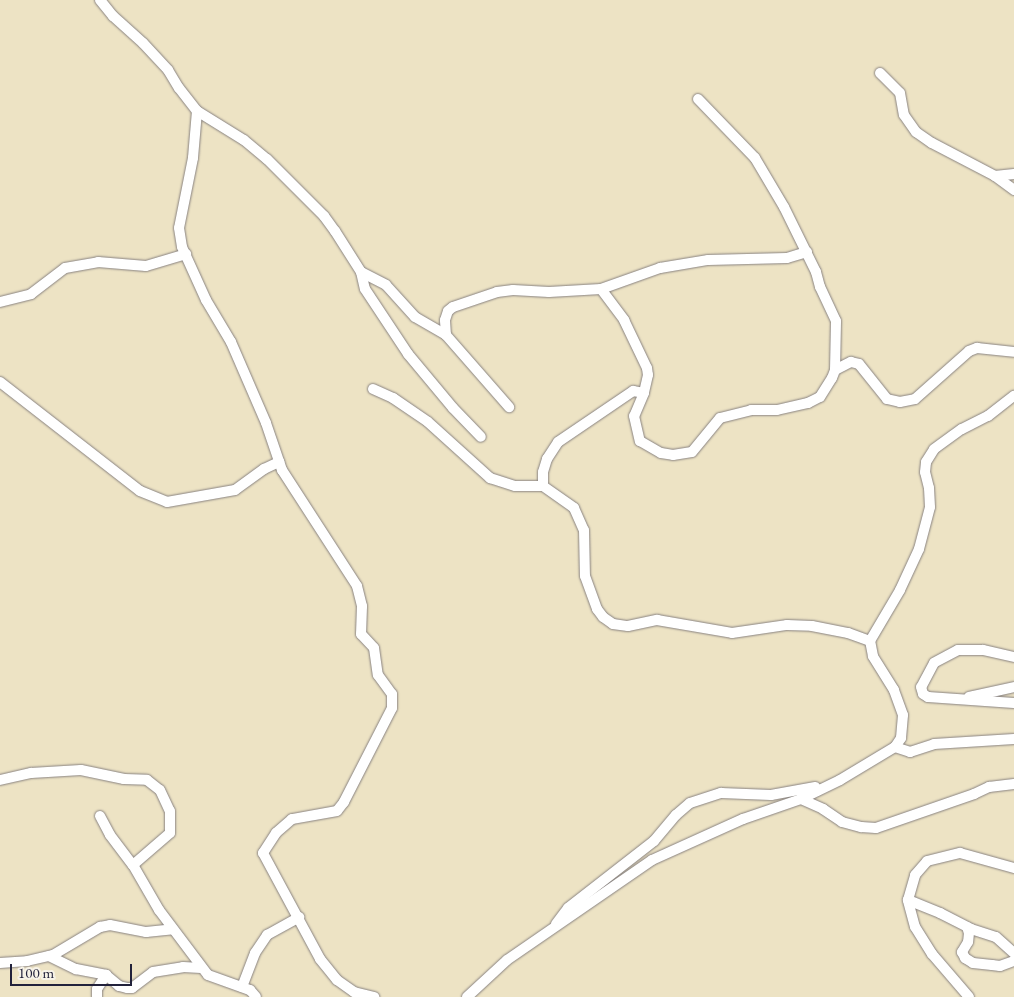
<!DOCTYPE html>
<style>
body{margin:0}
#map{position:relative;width:1014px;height:997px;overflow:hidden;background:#ede3c4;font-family:"EB Garamond",serif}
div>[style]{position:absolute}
.roads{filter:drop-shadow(0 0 1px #888280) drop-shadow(0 0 1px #888280)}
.minor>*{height:10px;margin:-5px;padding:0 5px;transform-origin:5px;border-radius:5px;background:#fff}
span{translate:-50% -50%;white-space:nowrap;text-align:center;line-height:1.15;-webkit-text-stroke:4.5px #f7f3e8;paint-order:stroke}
.scale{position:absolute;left:10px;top:964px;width:122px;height:22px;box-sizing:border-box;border:2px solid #22223b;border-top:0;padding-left:6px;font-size:15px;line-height:18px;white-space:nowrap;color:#22223b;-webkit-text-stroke:4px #f7f3e8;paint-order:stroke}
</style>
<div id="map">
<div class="roads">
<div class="minor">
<i style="left:100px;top:0;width:21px;rotate:51deg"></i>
<i style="left:113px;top:16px;width:40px;rotate:42deg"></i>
<i style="left:143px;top:43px;width:37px;rotate:47deg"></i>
<i style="left:168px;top:70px;width:21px;rotate:59deg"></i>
<i style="left:179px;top:88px;width:29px;rotate:52deg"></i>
<i style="left:197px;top:111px;width:55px;rotate:31.7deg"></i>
<i style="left:244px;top:140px;width:30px;rotate:40deg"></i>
<i style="left:267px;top:159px;width:81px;rotate:45deg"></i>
<i style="left:324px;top:216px;width:19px;rotate:54deg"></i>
<i style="left:335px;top:231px;width:49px;rotate:57.6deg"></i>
<i style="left:361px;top:272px;width:17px;rotate:77deg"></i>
<i style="left:365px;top:289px;width:78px;rotate:56.5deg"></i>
<i style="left:408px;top:354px;width:70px;rotate:50.2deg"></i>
<i style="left:453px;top:408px;width:40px;rotate:46deg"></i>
<i style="left:880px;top:73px;width:28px;rotate:45deg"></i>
<i style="left:900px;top:93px;width:22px;rotate:80deg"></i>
<i style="left:904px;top:115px;width:21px;rotate:55deg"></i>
<i style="left:916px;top:132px;width:19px;rotate:35deg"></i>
<i style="left:932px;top:143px;width:71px;rotate:27.6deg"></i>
<i style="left:995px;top:176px;width:24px;rotate:36deg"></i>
<i style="left:197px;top:111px;width:47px;rotate:94.9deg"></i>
<i style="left:193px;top:158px;width:71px;rotate:101.3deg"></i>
<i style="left:179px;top:228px;width:19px;rotate:81deg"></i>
<i style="left:182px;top:247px;width:58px;rotate:65.6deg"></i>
<i style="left:206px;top:300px;width:49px;rotate:59.2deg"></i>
<i style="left:231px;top:342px;width:88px;rotate:66.6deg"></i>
<i style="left:266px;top:423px;width:50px;rotate:71.2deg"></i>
<i style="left:282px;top:470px;width:138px;rotate:57.1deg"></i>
<i style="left:357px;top:586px;width:21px;rotate:76deg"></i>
<i style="left:362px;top:606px;width:28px;rotate:92deg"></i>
<i style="left:361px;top:634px;width:19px;rotate:47deg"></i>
<i style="left:374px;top:648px;width:27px;rotate:82deg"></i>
<i style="left:378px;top:675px;width:24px;rotate:54deg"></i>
<i style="left:392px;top:694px;width:14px;rotate:90deg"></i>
<i style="left:392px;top:708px;width:106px;rotate:117.1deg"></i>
<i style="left:344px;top:802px;width:11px;rotate:128deg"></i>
<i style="left:337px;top:811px;width:46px;rotate:169.9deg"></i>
<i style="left:292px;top:819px;width:21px;rotate:139deg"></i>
<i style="left:276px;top:833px;width:24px;rotate:123deg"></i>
<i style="left:263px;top:853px;width:120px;rotate:61.7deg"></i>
<i style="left:320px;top:959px;width:27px;rotate:51deg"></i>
<i style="left:337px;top:980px;width:21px;rotate:35deg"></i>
<i style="left:354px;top:992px;width:21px;rotate:14deg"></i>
<i style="left:995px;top:176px;width:19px;rotate:-6deg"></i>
<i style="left:361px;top:272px;width:28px;rotate:27deg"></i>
<i style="left:386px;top:285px;width:43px;rotate:47.8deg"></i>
<i style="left:415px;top:317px;width:36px;rotate:30deg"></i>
<i style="left:446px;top:335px;width:96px;rotate:48.8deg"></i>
<i style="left:601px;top:289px;width:39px;rotate:53deg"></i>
<i style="left:624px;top:320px;width:53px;rotate:64.4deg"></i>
<i style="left:647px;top:368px;width:7px;rotate:82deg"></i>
<i style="left:648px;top:375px;width:18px;rotate:103deg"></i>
<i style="left:644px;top:393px;width:25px;rotate:113deg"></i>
<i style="left:634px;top:416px;width:26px;rotate:77deg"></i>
<i style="left:640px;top:441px;width:24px;rotate:30deg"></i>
<i style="left:661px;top:453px;width:12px;rotate:9deg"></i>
<i style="left:673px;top:455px;width:19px;rotate:-9deg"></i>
<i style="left:692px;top:452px;width:44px;rotate:-50.5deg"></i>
<i style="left:720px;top:418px;width:32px;rotate:-14deg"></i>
<i style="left:751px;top:410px;width:26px"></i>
<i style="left:777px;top:410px;width:32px;rotate:-13deg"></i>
<i style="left:808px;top:403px;width:13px;rotate:-27deg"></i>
<i style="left:820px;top:397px;width:22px;rotate:-58deg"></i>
<i style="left:832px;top:378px;width:9px;rotate:-69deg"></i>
<i style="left:835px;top:370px;width:49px;rotate:-88.8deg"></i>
<i style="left:836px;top:321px;width:38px;rotate:-115deg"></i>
<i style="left:820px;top:287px;width:16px;rotate:-105deg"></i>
<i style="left:816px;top:272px;width:72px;rotate:-116.2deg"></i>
<i style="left:784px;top:207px;width:57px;rotate:-120.6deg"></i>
<i style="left:755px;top:158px;width:82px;rotate:-134deg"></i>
<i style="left:0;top:302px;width:32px;rotate:-14deg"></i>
<i style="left:31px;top:294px;width:43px;rotate:-37.4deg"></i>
<i style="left:65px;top:268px;width:34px;rotate:-10deg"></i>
<i style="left:98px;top:262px;width:48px;rotate:4.8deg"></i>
<i style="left:146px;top:266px;width:42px;rotate:-16.7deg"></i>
<i style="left:446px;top:335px;width:15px;rotate:-94deg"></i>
<i style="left:445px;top:320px;width:9px;rotate:-72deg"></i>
<i style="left:448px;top:311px;width:6px;rotate:-39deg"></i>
<i style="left:453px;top:307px;width:46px;rotate:-18.8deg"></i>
<i style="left:497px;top:292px;width:16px;rotate:-7deg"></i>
<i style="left:513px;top:290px;width:36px;rotate:3deg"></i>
<i style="left:549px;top:292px;width:52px;rotate:-3.3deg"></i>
<i style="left:601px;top:289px;width:63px;rotate:-19.6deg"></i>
<i style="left:660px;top:268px;width:49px;rotate:-9.5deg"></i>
<i style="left:708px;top:260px;width:79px;rotate:-1.5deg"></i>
<i style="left:787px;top:258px;width:21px;rotate:-17deg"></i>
<i style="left:835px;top:370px;width:18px;rotate:-27deg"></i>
<i style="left:851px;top:362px;width:8px;rotate:14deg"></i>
<i style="left:859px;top:364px;width:45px;rotate:51.3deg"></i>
<i style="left:887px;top:399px;width:13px;rotate:13deg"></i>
<i style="left:900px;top:402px;width:15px;rotate:-11deg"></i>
<i style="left:915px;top:399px;width:72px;rotate:-41.6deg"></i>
<i style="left:969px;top:351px;width:9px;rotate:-21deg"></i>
<i style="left:977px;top:348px;width:37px;rotate:6deg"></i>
<i style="left:0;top:382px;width:177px;rotate:37.9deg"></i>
<i style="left:140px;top:491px;width:29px;rotate:22deg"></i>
<i style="left:167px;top:502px;width:69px;rotate:-10deg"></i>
<i style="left:235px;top:490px;width:36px;rotate:-36deg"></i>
<i style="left:264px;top:469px;width:17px;rotate:-25deg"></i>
<i style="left:373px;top:389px;width:22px;rotate:24deg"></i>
<i style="left:393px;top:398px;width:42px;rotate:34.4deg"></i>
<i style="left:428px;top:422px;width:84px;rotate:42.1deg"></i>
<i style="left:490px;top:478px;width:26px;rotate:18deg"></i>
<i style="left:515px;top:486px;width:28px"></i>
<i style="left:543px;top:486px;width:38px;rotate:35deg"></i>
<i style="left:574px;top:508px;width:24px;rotate:66deg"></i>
<i style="left:584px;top:530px;width:46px;rotate:88.8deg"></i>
<i style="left:585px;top:576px;width:35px;rotate:70deg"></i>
<i style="left:597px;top:609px;width:10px;rotate:53deg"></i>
<i style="left:603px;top:617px;width:12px;rotate:35deg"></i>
<i style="left:613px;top:624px;width:15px;rotate:8deg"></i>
<i style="left:628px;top:626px;width:30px;rotate:-12deg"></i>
<i style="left:657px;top:620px;width:76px;rotate:9.8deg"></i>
<i style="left:732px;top:633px;width:56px;rotate:-8.3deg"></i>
<i style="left:787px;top:625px;width:25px;rotate:2deg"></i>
<i style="left:812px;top:626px;width:37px;rotate:11deg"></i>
<i style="left:848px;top:633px;width:23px;rotate:20deg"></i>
<i style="left:543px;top:486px;width:14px;rotate:-90deg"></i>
<i style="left:543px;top:472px;width:14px;rotate:-73deg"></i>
<i style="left:547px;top:459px;width:20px;rotate:-57deg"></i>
<i style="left:558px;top:442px;width:91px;rotate:-34.2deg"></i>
<i style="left:633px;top:391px;width:11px;rotate:10deg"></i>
<i style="left:1014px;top:657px;width:32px;rotate:-167deg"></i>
<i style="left:983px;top:650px;width:25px;rotate:180deg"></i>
<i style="left:958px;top:650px;width:27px;rotate:152deg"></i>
<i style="left:934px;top:663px;width:27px;rotate:118deg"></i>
<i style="left:921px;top:687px;width:7px;rotate:74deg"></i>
<i style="left:923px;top:694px;width:6px;rotate:31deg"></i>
<i style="left:928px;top:697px;width:86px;rotate:4deg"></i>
<i style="left:969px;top:697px;width:46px;rotate:-12.5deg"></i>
<i style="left:895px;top:747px;width:16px;rotate:18deg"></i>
<i style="left:910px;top:752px;width:25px;rotate:-18deg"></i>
<i style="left:934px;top:744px;width:80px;rotate:-3.6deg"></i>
<i style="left:0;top:780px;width:32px;rotate:-13deg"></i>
<i style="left:31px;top:773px;width:50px;rotate:-3.4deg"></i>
<i style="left:81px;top:770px;width:44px;rotate:11.8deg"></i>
<i style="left:124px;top:779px;width:23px;rotate:2deg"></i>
<i style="left:147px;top:780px;width:16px;rotate:38deg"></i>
<i style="left:160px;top:790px;width:23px;rotate:65deg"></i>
<i style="left:170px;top:811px;width:22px;rotate:90deg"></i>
<i style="left:170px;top:833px;width:49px;rotate:139.1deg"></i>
<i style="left:801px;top:799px;width:24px;rotate:24deg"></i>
<i style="left:823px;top:809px;width:23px;rotate:34deg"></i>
<i style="left:842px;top:822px;width:20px;rotate:15deg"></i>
<i style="left:861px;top:827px;width:15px;rotate:4deg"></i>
<i style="left:876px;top:828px;width:104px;rotate:-19.1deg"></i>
<i style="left:974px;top:794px;width:17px;rotate:-25deg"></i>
<i style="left:989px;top:787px;width:25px;rotate:-7deg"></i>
<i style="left:100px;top:816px;width:21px;rotate:62deg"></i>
<i style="left:110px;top:835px;width:38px;rotate:53deg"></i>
<i style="left:133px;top:865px;width:52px;rotate:60deg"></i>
<i style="left:159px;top:910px;width:81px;rotate:53deg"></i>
<i style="left:208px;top:975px;width:45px;rotate:19.7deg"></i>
<i style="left:250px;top:990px;width:9px;rotate:49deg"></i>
<i style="left:908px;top:900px;width:35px;rotate:22deg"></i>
<i style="left:940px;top:913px;width:35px;rotate:27deg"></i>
<i style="left:971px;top:929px;width:26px;rotate:18deg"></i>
<i style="left:996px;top:937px;width:24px;rotate:42deg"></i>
<i style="left:556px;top:924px;width:20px;rotate:-53deg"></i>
<i style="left:568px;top:908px;width:109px;rotate:-37.9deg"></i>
<i style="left:654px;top:841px;width:34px;rotate:-50deg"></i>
<i style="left:676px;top:815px;width:18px;rotate:-41deg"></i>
<i style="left:690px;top:803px;width:33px;rotate:-18deg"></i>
<i style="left:721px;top:793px;width:50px;rotate:2.3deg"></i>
<i style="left:771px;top:795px;width:45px;rotate:-10.3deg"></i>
<i style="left:967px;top:927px;width:6px;rotate:72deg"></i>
<i style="left:969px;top:933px;width:9px;rotate:96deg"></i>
<i style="left:968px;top:942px;width:12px;rotate:121deg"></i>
<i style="left:962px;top:952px;width:7px;rotate:63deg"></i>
<i style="left:965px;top:958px;width:9px;rotate:32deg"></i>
<i style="left:973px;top:963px;width:19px;rotate:6deg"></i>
<i style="left:992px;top:965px;width:8px;rotate:7deg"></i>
<i style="left:1000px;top:966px;width:15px;rotate:-20deg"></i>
<i style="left:49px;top:956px;width:30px;rotate:26deg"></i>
<i style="left:76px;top:969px;width:31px;rotate:11deg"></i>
<i style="left:106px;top:975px;width:17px;rotate:40deg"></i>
<i style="left:119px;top:986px;width:8px;rotate:14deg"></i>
<i style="left:127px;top:988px;width:5px"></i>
<i style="left:132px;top:988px;width:26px;rotate:-37deg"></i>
<i style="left:153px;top:972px;width:30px;rotate:-9deg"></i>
<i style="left:183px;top:967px;width:18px;rotate:3deg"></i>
<i style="left:0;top:963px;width:27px;rotate:-4deg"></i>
<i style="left:27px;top:961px;width:27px;rotate:-13deg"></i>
<i style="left:53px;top:955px;width:55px;rotate:-30.8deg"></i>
<i style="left:100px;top:927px;width:10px;rotate:-11deg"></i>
<i style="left:110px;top:925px;width:37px;rotate:11deg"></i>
<i style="left:146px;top:932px;width:27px;rotate:-6deg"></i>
<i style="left:242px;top:987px;width:36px;rotate:-69deg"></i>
<i style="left:255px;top:953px;width:22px;rotate:-56deg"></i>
<i style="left:267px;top:935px;width:37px;rotate:-29deg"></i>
<i style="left:97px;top:997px;width:8px;rotate:-90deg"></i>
<i style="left:97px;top:989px;width:17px;rotate:-57deg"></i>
<i style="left:467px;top:997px;width:54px;rotate:-42.8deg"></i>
<i style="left:507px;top:960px;width:176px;rotate:-34.6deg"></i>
<i style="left:652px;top:860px;width:100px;rotate:-24.3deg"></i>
<i style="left:743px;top:819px;width:61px;rotate:-19deg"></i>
<i style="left:801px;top:799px;width:43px;rotate:-26deg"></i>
<i style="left:840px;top:780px;width:64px;rotate:-31deg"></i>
<i style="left:895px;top:747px;width:11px;rotate:-56deg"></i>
<i style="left:901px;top:738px;width:23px;rotate:-85deg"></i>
<i style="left:903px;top:715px;width:27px;rotate:-110deg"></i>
<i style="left:894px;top:690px;width:40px;rotate:-122deg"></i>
<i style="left:873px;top:656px;width:15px;rotate:-101deg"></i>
<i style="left:870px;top:641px;width:59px;rotate:-59.5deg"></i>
<i style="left:900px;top:590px;width:45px;rotate:-65.1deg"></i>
<i style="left:919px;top:549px;width:43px;rotate:-75.3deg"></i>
<i style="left:930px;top:507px;width:19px;rotate:-93deg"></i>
<i style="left:929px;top:488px;width:16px;rotate:-104deg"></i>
<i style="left:925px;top:472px;width:10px;rotate:-84deg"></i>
<i style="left:926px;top:462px;width:15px;rotate:-58deg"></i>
<i style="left:934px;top:449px;width:34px;rotate:-36deg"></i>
<i style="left:962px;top:429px;width:29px;rotate:-27deg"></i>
<i style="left:988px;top:416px;width:33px;rotate:-38deg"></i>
<i style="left:969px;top:997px;width:57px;rotate:-130.7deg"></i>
<i style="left:932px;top:954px;width:32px;rotate:-122deg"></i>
<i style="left:915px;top:927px;width:28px;rotate:-105deg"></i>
<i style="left:908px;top:900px;width:26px;rotate:-74deg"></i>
<i style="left:915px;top:875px;width:18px;rotate:-49deg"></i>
<i style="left:927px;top:861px;width:34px;rotate:-14deg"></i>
<i style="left:960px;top:853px;width:56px;rotate:15.5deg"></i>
</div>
</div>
<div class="scale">100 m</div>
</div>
